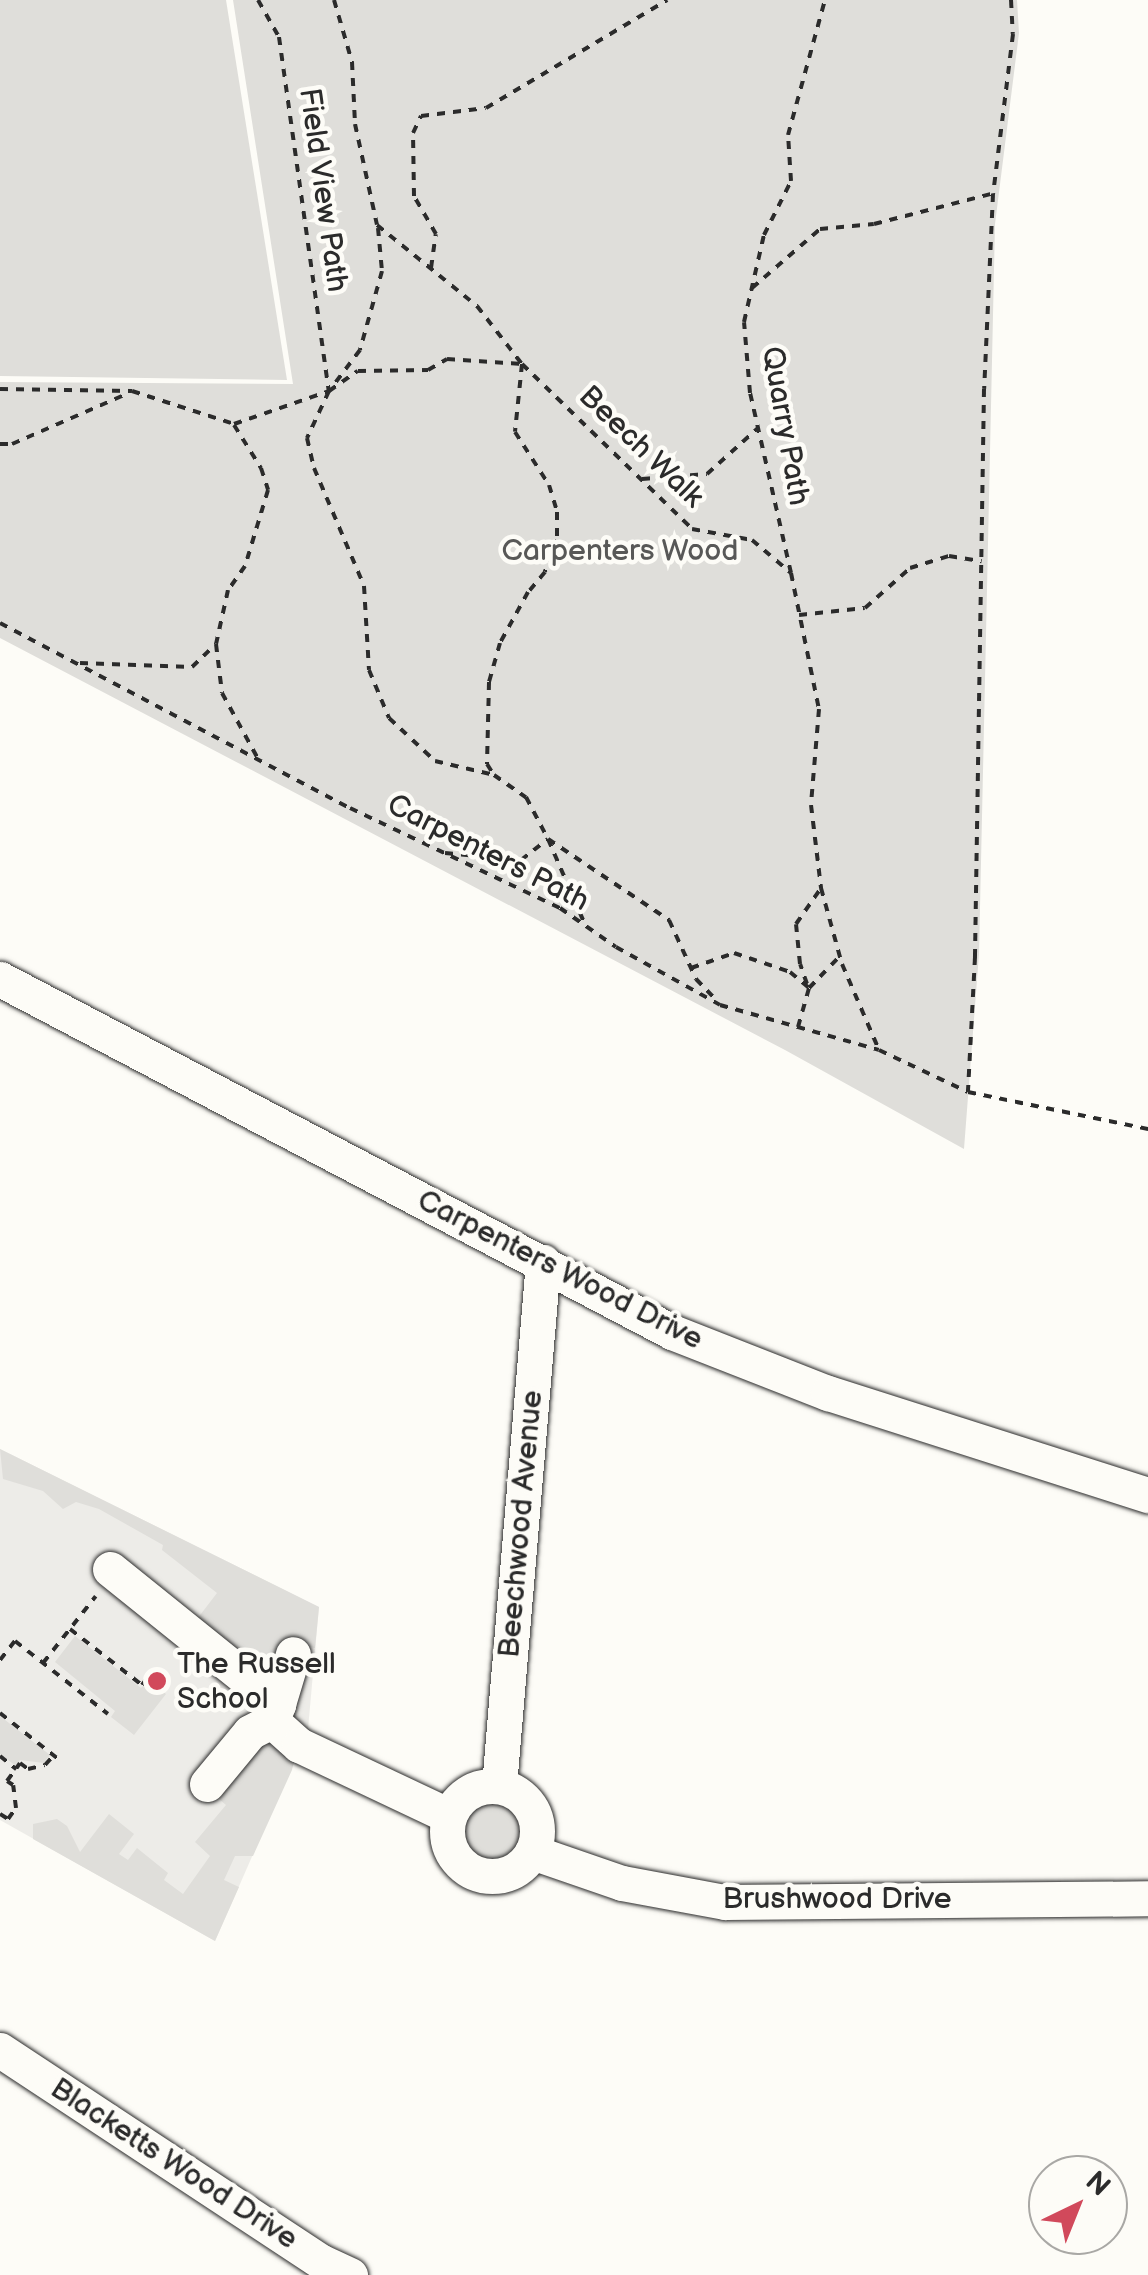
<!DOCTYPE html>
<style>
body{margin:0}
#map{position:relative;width:1148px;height:2275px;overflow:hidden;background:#fdfcf7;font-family:"Balsamiq Sans",sans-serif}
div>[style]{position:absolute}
.built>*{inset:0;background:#edece8}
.green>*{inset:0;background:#dfdeda}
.round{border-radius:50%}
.path>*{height:4px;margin-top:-2px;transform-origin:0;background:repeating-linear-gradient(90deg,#2b2b2b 0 8px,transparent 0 16px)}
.roads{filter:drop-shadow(0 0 2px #2b2b2b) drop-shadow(0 0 2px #2b2b2b)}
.minor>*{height:35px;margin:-17.5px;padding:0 17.5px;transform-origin:17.5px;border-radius:17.5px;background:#fdfcf7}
.minor>.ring{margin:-17.5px;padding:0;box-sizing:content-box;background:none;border:35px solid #fdfcf7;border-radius:50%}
.dots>*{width:28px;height:28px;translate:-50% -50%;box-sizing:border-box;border:5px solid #fdfcf7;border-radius:50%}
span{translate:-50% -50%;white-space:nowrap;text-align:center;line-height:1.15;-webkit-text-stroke:9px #fdfcf7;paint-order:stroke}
.street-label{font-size:30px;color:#2b2b2b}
.park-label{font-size:30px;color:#585857}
.poi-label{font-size:30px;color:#2b2b2b}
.left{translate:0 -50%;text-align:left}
.north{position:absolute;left:1028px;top:2155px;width:100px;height:100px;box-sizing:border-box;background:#fdfcf7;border:2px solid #a9a8a5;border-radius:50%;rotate:43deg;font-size:28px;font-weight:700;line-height:40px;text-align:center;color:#2b2b2b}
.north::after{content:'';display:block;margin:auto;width:35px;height:45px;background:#d1495b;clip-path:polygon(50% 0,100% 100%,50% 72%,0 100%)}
</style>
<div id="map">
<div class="built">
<i style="clip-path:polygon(0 1449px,319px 1607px,308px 1729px,215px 1941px,0 1820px)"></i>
</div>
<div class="green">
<i style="clip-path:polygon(0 0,226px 0,287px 380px,0 376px)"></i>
<i style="clip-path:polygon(233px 0,1017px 0,1019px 33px,995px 224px,979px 954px,964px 1149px,785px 1050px,0 638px,0 382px,293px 384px)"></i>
<i style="clip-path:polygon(0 1449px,319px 1607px,315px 1648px,290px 1643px,268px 1690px,194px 1623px,217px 1593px,162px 1550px,163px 1545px,99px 1509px,76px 1502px,63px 1509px,43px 1491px,3px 1479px)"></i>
<i style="clip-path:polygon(75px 1636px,141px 1688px,149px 1680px,166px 1694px,134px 1735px,111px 1717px,115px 1711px,55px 1662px)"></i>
<i style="clip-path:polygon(0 1716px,50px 1755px,44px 1763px,20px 1760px,16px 1766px,0 1754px)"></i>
<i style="clip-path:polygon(265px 1743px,295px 1757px,292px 1770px,253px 1856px,235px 1856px,224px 1880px,239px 1887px,215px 1941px,33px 1839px,33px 1824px,57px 1819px,67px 1826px,80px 1852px,109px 1814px,134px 1834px,119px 1854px,128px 1860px,137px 1848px,168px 1873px,164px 1880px,183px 1894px,210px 1856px,195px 1842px,226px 1805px,213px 1794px,254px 1745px)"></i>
<i class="round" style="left:461px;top:1802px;width:62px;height:62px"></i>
</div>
<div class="path">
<i style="left:258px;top:0;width:43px;rotate:60.4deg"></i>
<i style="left:279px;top:37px;width:358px;rotate:82deg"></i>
<i style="left:334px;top:0;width:65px;rotate:73.8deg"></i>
<i style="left:352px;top:62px;width:62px;rotate:87.2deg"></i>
<i style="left:355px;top:124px;width:103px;rotate:77.7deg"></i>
<i style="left:377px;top:225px;width:129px;rotate:39deg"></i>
<i style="left:477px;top:306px;width:73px;rotate:52.2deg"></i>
<i style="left:522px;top:364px;width:237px;rotate:44.1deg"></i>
<i style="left:692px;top:529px;width:61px;rotate:10.4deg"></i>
<i style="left:752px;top:540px;width:51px;rotate:40.2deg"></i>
<i style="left:791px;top:573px;width:139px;rotate:78.4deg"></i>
<i style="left:819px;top:709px;width:96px;rotate:94.8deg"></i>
<i style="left:811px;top:805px;width:84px;rotate:83.1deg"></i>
<i style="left:821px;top:888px;width:79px;rotate:74.6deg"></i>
<i style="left:842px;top:964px;width:94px;rotate:66.7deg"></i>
<i style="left:1011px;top:0;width:34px;rotate:87deg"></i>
<i style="left:1013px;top:34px;width:161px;rotate:97.1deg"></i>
<i style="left:993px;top:194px;width:195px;rotate:92.6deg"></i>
<i style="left:984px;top:389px;width:568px;rotate:90.91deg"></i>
<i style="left:975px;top:957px;width:135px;rotate:93deg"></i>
<i style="left:968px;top:1092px;width:184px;rotate:11.6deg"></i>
<i style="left:378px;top:228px;width:43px;rotate:84.7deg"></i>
<i style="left:382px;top:271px;width:82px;rotate:105.6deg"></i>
<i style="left:360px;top:350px;width:51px;rotate:127.1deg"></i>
<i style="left:329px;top:391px;width:52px;rotate:115.1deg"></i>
<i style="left:307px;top:438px;width:31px;rotate:77deg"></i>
<i style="left:314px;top:468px;width:128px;rotate:67deg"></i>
<i style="left:364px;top:586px;width:84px;rotate:86.6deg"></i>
<i style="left:369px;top:670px;width:52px;rotate:67.4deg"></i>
<i style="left:389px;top:718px;width:63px;rotate:43.1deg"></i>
<i style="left:435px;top:761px;width:61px;rotate:13.3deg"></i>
<i style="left:494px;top:775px;width:39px;rotate:35deg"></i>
<i style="left:526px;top:797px;width:47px;rotate:62.4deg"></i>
<i style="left:548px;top:839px;width:146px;rotate:33.8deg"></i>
<i style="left:669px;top:920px;width:65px;rotate:65.4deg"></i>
<i style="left:696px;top:979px;width:30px;rotate:46deg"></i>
<i style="left:431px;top:268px;width:34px;rotate:-82deg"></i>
<i style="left:436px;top:234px;width:44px;rotate:-120.1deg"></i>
<i style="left:414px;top:196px;width:63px;rotate:-90.9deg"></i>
<i style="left:413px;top:133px;width:19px;rotate:-65deg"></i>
<i style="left:421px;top:116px;width:65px;rotate:-7deg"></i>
<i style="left:486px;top:108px;width:211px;rotate:-30.8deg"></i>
<i style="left:752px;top:288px;width:90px;rotate:-40.9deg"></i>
<i style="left:820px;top:229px;width:54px;rotate:-5.3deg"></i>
<i style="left:874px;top:224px;width:121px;rotate:-14.4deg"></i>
<i style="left:0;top:389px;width:132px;rotate:0.9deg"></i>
<i style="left:132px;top:391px;width:107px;rotate:17.9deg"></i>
<i style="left:234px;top:424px;width:101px;rotate:-19.2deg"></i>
<i style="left:329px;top:391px;width:35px;rotate:-35deg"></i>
<i style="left:358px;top:371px;width:70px;rotate:-0.8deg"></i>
<i style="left:428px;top:370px;width:22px;rotate:-30deg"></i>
<i style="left:447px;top:359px;width:75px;rotate:3.8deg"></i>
<i style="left:522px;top:364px;width:68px;rotate:95.9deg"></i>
<i style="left:515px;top:432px;width:63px;rotate:57.3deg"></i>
<i style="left:549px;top:485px;width:28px;rotate:73deg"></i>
<i style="left:557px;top:512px;width:28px;rotate:90deg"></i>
<i style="left:557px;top:540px;width:34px;rotate:111deg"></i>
<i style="left:545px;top:572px;width:26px;rotate:130deg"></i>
<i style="left:528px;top:592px;width:58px;rotate:118.8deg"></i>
<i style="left:500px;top:643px;width:41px;rotate:105.8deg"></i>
<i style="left:489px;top:682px;width:82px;rotate:91.4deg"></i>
<i style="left:487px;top:764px;width:13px;rotate:58deg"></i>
<i style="left:234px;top:425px;width:51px;rotate:57.9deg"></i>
<i style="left:261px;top:468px;width:23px;rotate:72deg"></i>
<i style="left:268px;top:490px;width:79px;rotate:106.8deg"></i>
<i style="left:245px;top:566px;width:29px;rotate:125deg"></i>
<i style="left:228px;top:590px;width:55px;rotate:102.5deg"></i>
<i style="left:216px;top:644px;width:49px;rotate:83deg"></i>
<i style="left:222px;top:693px;width:73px;rotate:61.3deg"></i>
<i style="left:0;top:444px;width:12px"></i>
<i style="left:12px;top:444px;width:128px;rotate:-23.6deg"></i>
<i style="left:642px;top:479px;width:65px;rotate:-4.4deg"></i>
<i style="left:707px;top:474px;width:69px;rotate:-42deg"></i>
<i style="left:791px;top:573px;width:185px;rotate:-102.8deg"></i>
<i style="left:750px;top:393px;width:71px;rotate:-94.8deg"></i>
<i style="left:744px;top:322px;width:89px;rotate:-77.1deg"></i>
<i style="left:764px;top:235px;width:60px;rotate:-63.4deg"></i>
<i style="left:791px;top:181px;width:46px;rotate:-93.7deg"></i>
<i style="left:788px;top:135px;width:140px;rotate:-74.7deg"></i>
<i style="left:799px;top:615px;width:66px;rotate:-6.1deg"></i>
<i style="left:865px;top:608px;width:60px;rotate:-41.6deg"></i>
<i style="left:910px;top:568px;width:41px;rotate:-17.1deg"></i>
<i style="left:949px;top:556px;width:33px;rotate:9deg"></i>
<i style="left:0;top:623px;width:396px;rotate:27.9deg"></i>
<i style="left:350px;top:808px;width:233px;rotate:25.5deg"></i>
<i style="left:560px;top:908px;width:68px;rotate:34.9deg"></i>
<i style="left:616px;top:947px;width:119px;rotate:29.1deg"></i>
<i style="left:720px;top:1005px;width:165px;rotate:15.8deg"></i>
<i style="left:879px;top:1050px;width:98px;rotate:25.3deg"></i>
<i style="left:80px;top:663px;width:112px;rotate:2deg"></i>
<i style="left:192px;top:667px;width:33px;rotate:-44deg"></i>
<i style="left:445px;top:853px;width:76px;rotate:5.3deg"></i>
<i style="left:521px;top:860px;width:34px;rotate:-38deg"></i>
<i style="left:548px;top:839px;width:90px;rotate:66.6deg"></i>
<i style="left:691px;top:968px;width:46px;rotate:-19.2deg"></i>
<i style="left:734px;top:953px;width:59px;rotate:18.7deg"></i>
<i style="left:790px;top:972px;width:25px;rotate:40deg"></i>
<i style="left:807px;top:984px;width:21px;rotate:-109deg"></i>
<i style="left:800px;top:964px;width:40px;rotate:-95.7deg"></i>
<i style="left:796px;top:924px;width:44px;rotate:-55.2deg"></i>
<i style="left:798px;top:1027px;width:41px;rotate:-74.2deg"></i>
<i style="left:809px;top:988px;width:45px;rotate:-45.9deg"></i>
<i style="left:70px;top:1629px;width:91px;rotate:37.9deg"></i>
<i style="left:142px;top:1685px;width:10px;rotate:-53deg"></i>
<i style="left:0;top:1660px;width:24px;rotate:-52deg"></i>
<i style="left:15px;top:1641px;width:118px;rotate:38.1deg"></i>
<i style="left:43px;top:1663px;width:85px;rotate:-51.7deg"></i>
<i style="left:0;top:1713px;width:73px;rotate:38.3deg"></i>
<i style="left:0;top:1756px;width:21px;rotate:39deg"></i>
<i style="left:0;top:1814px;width:9px;rotate:32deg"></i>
<i style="left:8px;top:1819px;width:14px;rotate:-54deg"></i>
<i style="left:16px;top:1808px;width:23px;rotate:-97deg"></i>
<i style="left:13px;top:1785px;width:7px;rotate:-146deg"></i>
<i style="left:7px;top:1781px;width:22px;rotate:-54deg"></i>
<i style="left:20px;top:1763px;width:10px;rotate:37deg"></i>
<i style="left:28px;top:1769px;width:17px;rotate:-13deg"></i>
<i style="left:45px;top:1765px;width:13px;rotate:-48deg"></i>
</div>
<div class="roads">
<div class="minor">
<i style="left:0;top:979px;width:759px;rotate:27.71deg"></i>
<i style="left:672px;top:1332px;width:168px;rotate:21.4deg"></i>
<i style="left:828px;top:1393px;width:336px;rotate:17.7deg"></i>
<i style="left:110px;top:1569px;width:216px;rotate:38.8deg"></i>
<i style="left:278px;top:1704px;width:18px;rotate:109deg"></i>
<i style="left:278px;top:1704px;width:52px;rotate:-73.3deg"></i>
<i style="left:207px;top:1784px;width:67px;rotate:-50.4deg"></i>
<i style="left:250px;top:1732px;width:25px;rotate:-27deg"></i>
<i style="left:272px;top:1721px;width:36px;rotate:42deg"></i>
<i style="left:299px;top:1745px;width:166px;rotate:25.3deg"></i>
<i style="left:499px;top:1786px;width:526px;rotate:-85.2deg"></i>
<i class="ring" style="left:447px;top:1786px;width:55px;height:55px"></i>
<i style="left:532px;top:1852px;width:95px;rotate:19deg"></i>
<i style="left:622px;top:1883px;width:105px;rotate:10.5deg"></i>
<i style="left:725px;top:1902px;width:423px;rotate:-0.5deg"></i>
<i style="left:0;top:2050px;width:386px;rotate:33.4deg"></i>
<i style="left:322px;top:2262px;width:31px;rotate:25deg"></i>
</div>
</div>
<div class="dots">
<i style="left:157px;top:1681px;background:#d1495b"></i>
</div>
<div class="street-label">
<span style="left:323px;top:190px;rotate:82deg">Field View Path</span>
<span style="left:785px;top:426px;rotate:80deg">Quarry Path</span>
<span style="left:641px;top:447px;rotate:44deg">Beech Walk</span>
<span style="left:488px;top:853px;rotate:27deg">Carpenters Path</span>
<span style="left:560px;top:1270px;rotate:27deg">Carpenters Wood Drive</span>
<span style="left:521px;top:1524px;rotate:-85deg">Beechwood Avenue</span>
<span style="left:837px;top:1899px">Brushwood Drive</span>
<span style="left:174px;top:2164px;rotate:33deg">Blacketts Wood Drive</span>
</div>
<div class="park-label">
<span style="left:620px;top:551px">Carpenters Wood</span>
</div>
<div class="poi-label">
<span class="left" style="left:177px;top:1681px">The Russell<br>School</span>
</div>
<div class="north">N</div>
</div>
